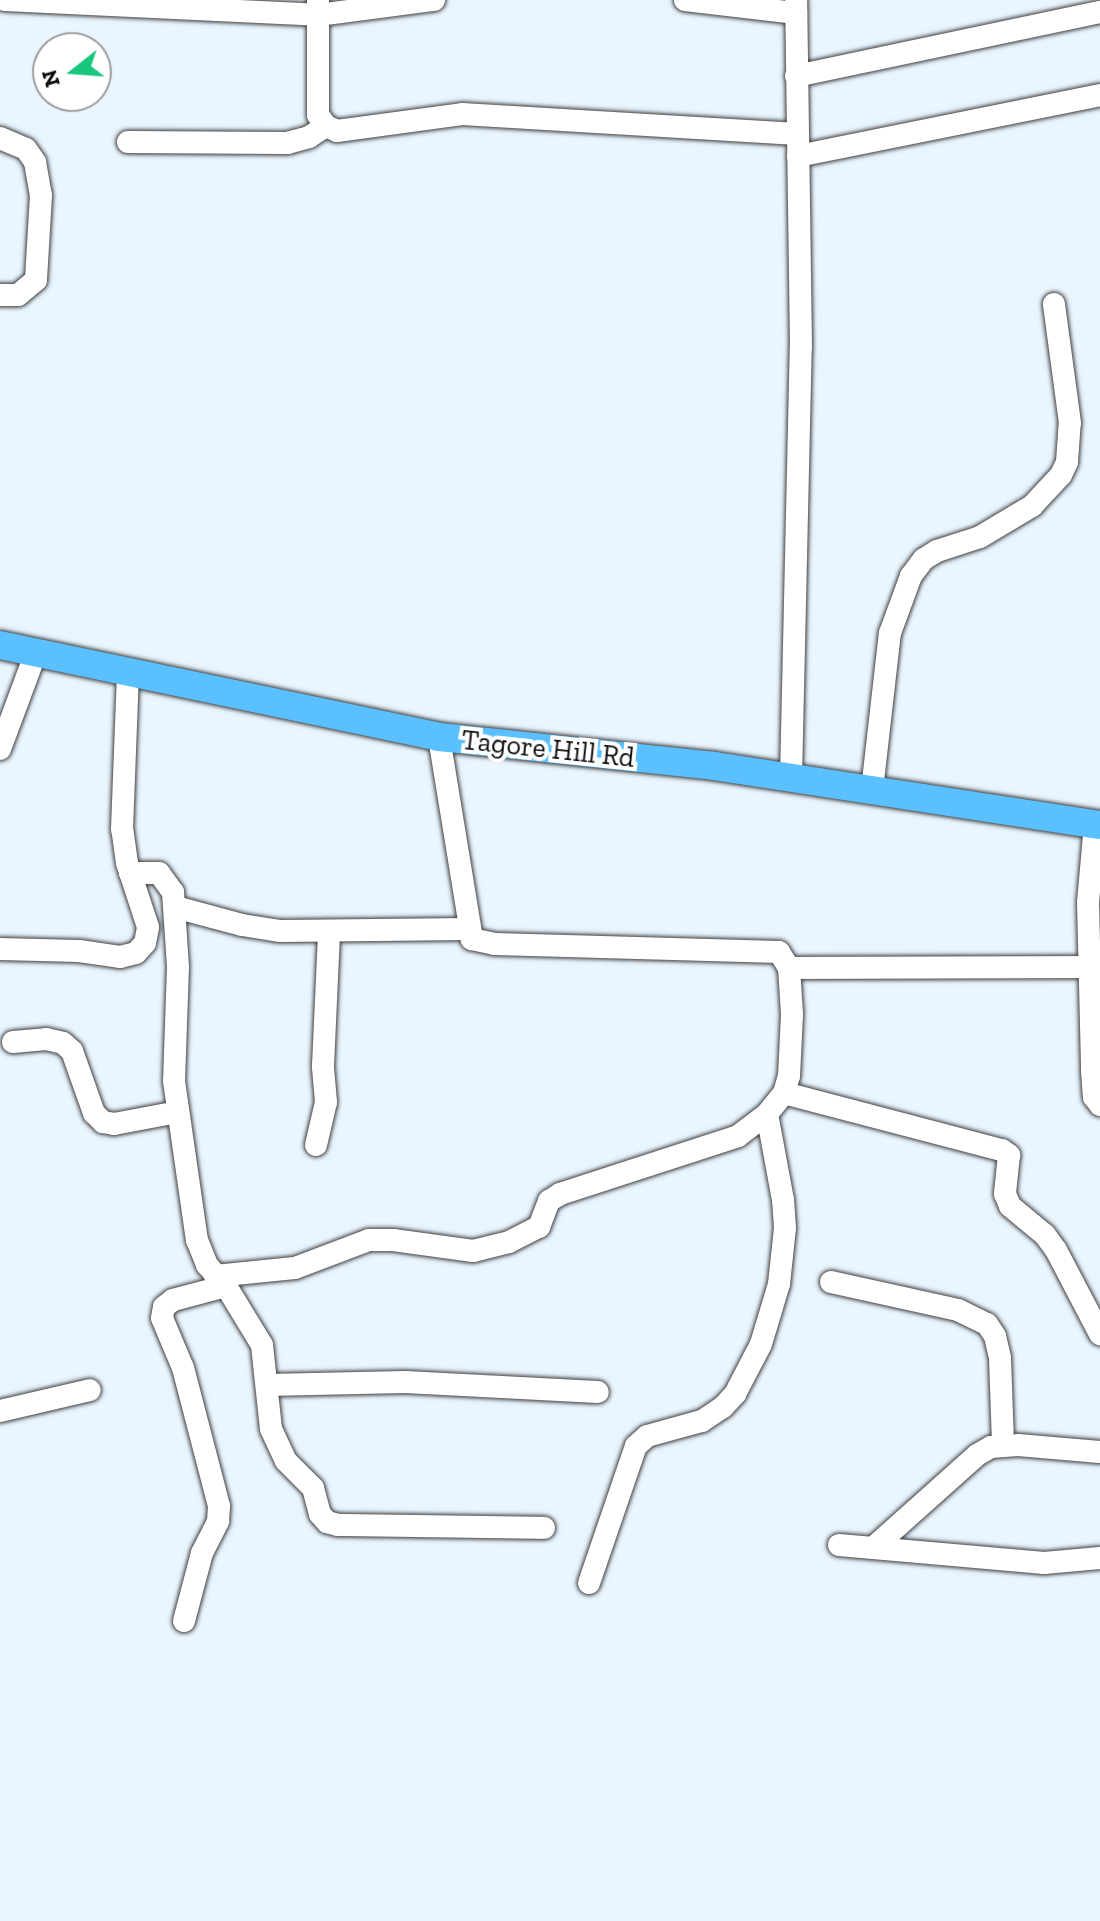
<!DOCTYPE html>
<style>
body{margin:0}
#map{position:relative;width:1100px;height:1921px;overflow:hidden;background:#eaf6ff;font-family:"Zilla Slab",serif}
div>[style]{position:absolute}
.roads{filter:drop-shadow(0 0 2px #3f3f3f) drop-shadow(0 0 2px #3f3f3f)}
.minor>*{height:22px;margin:-11px;padding:0 11px;transform-origin:11px;border-radius:11px;background:#fff}
.major>*{height:28px;margin:-14px;padding:0 14px;transform-origin:14px;border-radius:14px;background:#5ac0ff}
span{translate:-50% -50%;white-space:nowrap;text-align:center;line-height:1.15;-webkit-text-stroke:8px #fff;paint-order:stroke}
.street-label{font-size:28px;color:#0c0c0c}
.north{position:absolute;left:32px;top:32px;width:80px;height:80px;box-sizing:border-box;background:#fff;border:2px solid #9e9e9e;border-radius:50%;rotate:253deg;font-size:22px;font-weight:700;line-height:32px;text-align:center;color:#0c0c0c}
.north::after{content:'';display:block;margin:auto;width:28px;height:36px;background:#18c77d;clip-path:polygon(50% 0,100% 100%,50% 72%,0 100%)}
</style>
<div id="map">
<div class="roads">
<div class="minor">
<i style="left:5px;top:0;width:313px;rotate:2.7deg"></i>
<i style="left:318px;top:15px;width:117px;rotate:-7.4deg"></i>
<i style="left:318px;top:0;width:115px;rotate:90deg"></i>
<i style="left:318px;top:115px;width:14px;rotate:54deg"></i>
<i style="left:326px;top:126px;width:12px;rotate:24deg"></i>
<i style="left:337px;top:131px;width:126px;rotate:-7.7deg"></i>
<i style="left:462px;top:114px;width:336px;rotate:3.4deg"></i>
<i style="left:685px;top:0;width:112px;rotate:6.7deg"></i>
<i style="left:796px;top:76px;width:311px;rotate:-11.9deg"></i>
<i style="left:0;top:138px;width:28px;rotate:23deg"></i>
<i style="left:26px;top:149px;width:16px;rotate:55deg"></i>
<i style="left:35px;top:162px;width:34px;rotate:80deg"></i>
<i style="left:41px;top:195px;width:85px;rotate:93.4deg"></i>
<i style="left:36px;top:280px;width:23px;rotate:140deg"></i>
<i style="left:18px;top:295px;width:18px;rotate:180deg"></i>
<i style="left:128px;top:142px;width:159px;rotate:0.4deg"></i>
<i style="left:287px;top:143px;width:23px;rotate:-15deg"></i>
<i style="left:309px;top:137px;width:20px;rotate:-33deg"></i>
<i style="left:798px;top:156px;width:308px;rotate:-11.4deg"></i>
<i style="left:0;top:749px;width:103px;rotate:-69.6deg"></i>
<i style="left:791px;top:778px;width:431px;rotate:-88.7deg"></i>
<i style="left:801px;top:347px;width:347px;rotate:-90.8deg"></i>
<i style="left:872px;top:790px;width:158px;rotate:-83.5deg"></i>
<i style="left:890px;top:633px;width:61px;rotate:-69.8deg"></i>
<i style="left:911px;top:576px;width:21px;rotate:-53deg"></i>
<i style="left:924px;top:559px;width:15px;rotate:-32deg"></i>
<i style="left:937px;top:551px;width:45px;rotate:-18deg"></i>
<i style="left:980px;top:537px;width:61px;rotate:-30.8deg"></i>
<i style="left:1032px;top:506px;width:42px;rotate:-46.9deg"></i>
<i style="left:1061px;top:475px;width:14px;rotate:-65deg"></i>
<i style="left:1067px;top:462px;width:39px;rotate:-86deg"></i>
<i style="left:1070px;top:423px;width:120px;rotate:-97.7deg"></i>
<i style="left:1095px;top:824px;width:78px;rotate:95.1deg"></i>
<i style="left:1088px;top:902px;width:168px;rotate:88.6deg"></i>
<i style="left:1092px;top:1070px;width:27px;rotate:86deg"></i>
<i style="left:1094px;top:1097px;width:10px;rotate:53deg"></i>
<i style="left:130px;top:873px;width:29px"></i>
<i style="left:159px;top:873px;width:24px;rotate:54deg"></i>
<i style="left:173px;top:892px;width:75px;rotate:86.2deg"></i>
<i style="left:178px;top:967px;width:114px;rotate:92deg"></i>
<i style="left:174px;top:1081px;width:161px;rotate:81.8deg"></i>
<i style="left:197px;top:1240px;width:27px;rotate:68deg"></i>
<i style="left:207px;top:1265px;width:28px;rotate:48deg"></i>
<i style="left:226px;top:1286px;width:69px;rotate:58.6deg"></i>
<i style="left:262px;top:1345px;width:84px;rotate:83.9deg"></i>
<i style="left:271px;top:1429px;width:35px;rotate:65deg"></i>
<i style="left:286px;top:1461px;width:38px;rotate:45deg"></i>
<i style="left:313px;top:1488px;width:27px;rotate:75deg"></i>
<i style="left:320px;top:1514px;width:11px;rotate:49deg"></i>
<i style="left:327px;top:1522px;width:11px;rotate:15deg"></i>
<i style="left:338px;top:1525px;width:206px;rotate:0.8deg"></i>
<i style="left:175px;top:907px;width:69px;rotate:15deg"></i>
<i style="left:242px;top:925px;width:39px;rotate:9deg"></i>
<i style="left:281px;top:931px;width:187px;rotate:-0.6deg"></i>
<i style="left:0;top:949px;width:79px;rotate:1.5deg"></i>
<i style="left:79px;top:951px;width:41px;rotate:8.3deg"></i>
<i style="left:120px;top:957px;width:16px;rotate:-14deg"></i>
<i style="left:136px;top:953px;width:13px;rotate:-48deg"></i>
<i style="left:145px;top:943px;width:16px;rotate:-79deg"></i>
<i style="left:148px;top:927px;width:67px;rotate:-108.2deg"></i>
<i style="left:127px;top:863px;width:34px;rotate:-98deg"></i>
<i style="left:122px;top:829px;width:157px;rotate:-87.8deg"></i>
<i style="left:789px;top:968px;width:300px;rotate:-0.2deg"></i>
<i style="left:13px;top:1042px;width:33px;rotate:-5deg"></i>
<i style="left:46px;top:1039px;width:17px;rotate:13deg"></i>
<i style="left:63px;top:1043px;width:12px;rotate:42deg"></i>
<i style="left:72px;top:1051px;width:66px;rotate:70.5deg"></i>
<i style="left:94px;top:1113px;width:13px;rotate:45deg"></i>
<i style="left:103px;top:1122px;width:11px;rotate:10deg"></i>
<i style="left:114px;top:1124px;width:65px;rotate:-10.6deg"></i>
<i style="left:784px;top:1093px;width:225px;rotate:14.7deg"></i>
<i style="left:1002px;top:1150px;width:9px;rotate:36deg"></i>
<i style="left:1009px;top:1155px;width:39px;rotate:96deg"></i>
<i style="left:1005px;top:1194px;width:13px;rotate:67deg"></i>
<i style="left:1010px;top:1206px;width:45px;rotate:39.6deg"></i>
<i style="left:1045px;top:1235px;width:19px;rotate:54deg"></i>
<i style="left:1056px;top:1250px;width:95px;rotate:62.4deg"></i>
<i style="left:316px;top:1145px;width:44px;rotate:-76.9deg"></i>
<i style="left:326px;top:1102px;width:36px;rotate:-95deg"></i>
<i style="left:323px;top:1066px;width:134px;rotate:-87.4deg"></i>
<i style="left:215px;top:1276px;width:80px;rotate:-5.7deg"></i>
<i style="left:295px;top:1268px;width:79px;rotate:-20.7deg"></i>
<i style="left:369px;top:1240px;width:24px"></i>
<i style="left:393px;top:1240px;width:81px;rotate:7.8deg"></i>
<i style="left:473px;top:1251px;width:37px;rotate:-14deg"></i>
<i style="left:509px;top:1242px;width:34px;rotate:-27deg"></i>
<i style="left:539px;top:1227px;width:28px;rotate:-69deg"></i>
<i style="left:549px;top:1201px;width:13px;rotate:-32deg"></i>
<i style="left:560px;top:1194px;width:187px;rotate:-18deg"></i>
<i style="left:738px;top:1136px;width:36px;rotate:-37deg"></i>
<i style="left:767px;top:1114px;width:27px;rotate:-51deg"></i>
<i style="left:784px;top:1093px;width:18px;rotate:-74deg"></i>
<i style="left:789px;top:1076px;width:62px;rotate:-87.2deg"></i>
<i style="left:792px;top:1014px;width:46px;rotate:-93.7deg"></i>
<i style="left:789px;top:968px;width:19px;rotate:-122deg"></i>
<i style="left:779px;top:952px;width:284px;rotate:-178.4deg"></i>
<i style="left:495px;top:944px;width:24px;rotate:-168deg"></i>
<i style="left:472px;top:939px;width:205px;rotate:-99.3deg"></i>
<i style="left:831px;top:1282px;width:130px;rotate:12.4deg"></i>
<i style="left:958px;top:1310px;width:32px;rotate:26deg"></i>
<i style="left:987px;top:1324px;width:14px;rotate:56deg"></i>
<i style="left:995px;top:1336px;width:23px;rotate:77deg"></i>
<i style="left:1000px;top:1358px;width:87px;rotate:88deg"></i>
<i style="left:267px;top:1385px;width:138px;rotate:-1.2deg"></i>
<i style="left:405px;top:1382px;width:193px;rotate:3deg"></i>
<i style="left:0;top:1411px;width:92px;rotate:-13.1deg"></i>
<i style="left:839px;top:1545px;width:206px;rotate:5deg"></i>
<i style="left:1044px;top:1563px;width:56px;rotate:-5.1deg"></i>
<i style="left:873px;top:1548px;width:140px;rotate:-41.8deg"></i>
<i style="left:977px;top:1455px;width:16px;rotate:-30deg"></i>
<i style="left:991px;top:1447px;width:27px;rotate:-4deg"></i>
<i style="left:1018px;top:1445px;width:82px;rotate:4.9deg"></i>
<i style="left:589px;top:1583px;width:145px;rotate:-71.1deg"></i>
<i style="left:636px;top:1446px;width:15px;rotate:-42deg"></i>
<i style="left:647px;top:1436px;width:57px;rotate:-15.3deg"></i>
<i style="left:702px;top:1421px;width:25px;rotate:-34deg"></i>
<i style="left:723px;top:1407px;width:18px;rotate:-47deg"></i>
<i style="left:735px;top:1394px;width:56px;rotate:-62.5deg"></i>
<i style="left:761px;top:1344px;width:63px;rotate:-73.3deg"></i>
<i style="left:779px;top:1284px;width:56px;rotate:-83.9deg"></i>
<i style="left:785px;top:1228px;width:28px;rotate:-94deg"></i>
<i style="left:783px;top:1200px;width:87px;rotate:-100.5deg"></i>
<i style="left:184px;top:1621px;width:70px;rotate:-75.2deg"></i>
<i style="left:202px;top:1553px;width:36px;rotate:-63deg"></i>
<i style="left:218px;top:1521px;width:15px;rotate:-86deg"></i>
<i style="left:219px;top:1506px;width:143px;rotate:-104.6deg"></i>
<i style="left:183px;top:1368px;width:54px;rotate:-112.8deg"></i>
<i style="left:162px;top:1318px;width:11px;rotate:-80deg"></i>
<i style="left:164px;top:1307px;width:11px;rotate:-38deg"></i>
<i style="left:173px;top:1300px;width:55px;rotate:-14.8deg"></i>
</div>
<div class="major">
<i style="left:0;top:645px;width:449px;rotate:11.8deg"></i>
<i style="left:439px;top:737px;width:277px;rotate:6deg"></i>
<i style="left:714px;top:766px;width:390px;rotate:8.7deg"></i>
</div>
</div>
<div class="street-label">
<span style="left:548px;top:749px;rotate:6deg">Tagore Hill Rd</span>
</div>
<div class="north">N</div>
</div>
